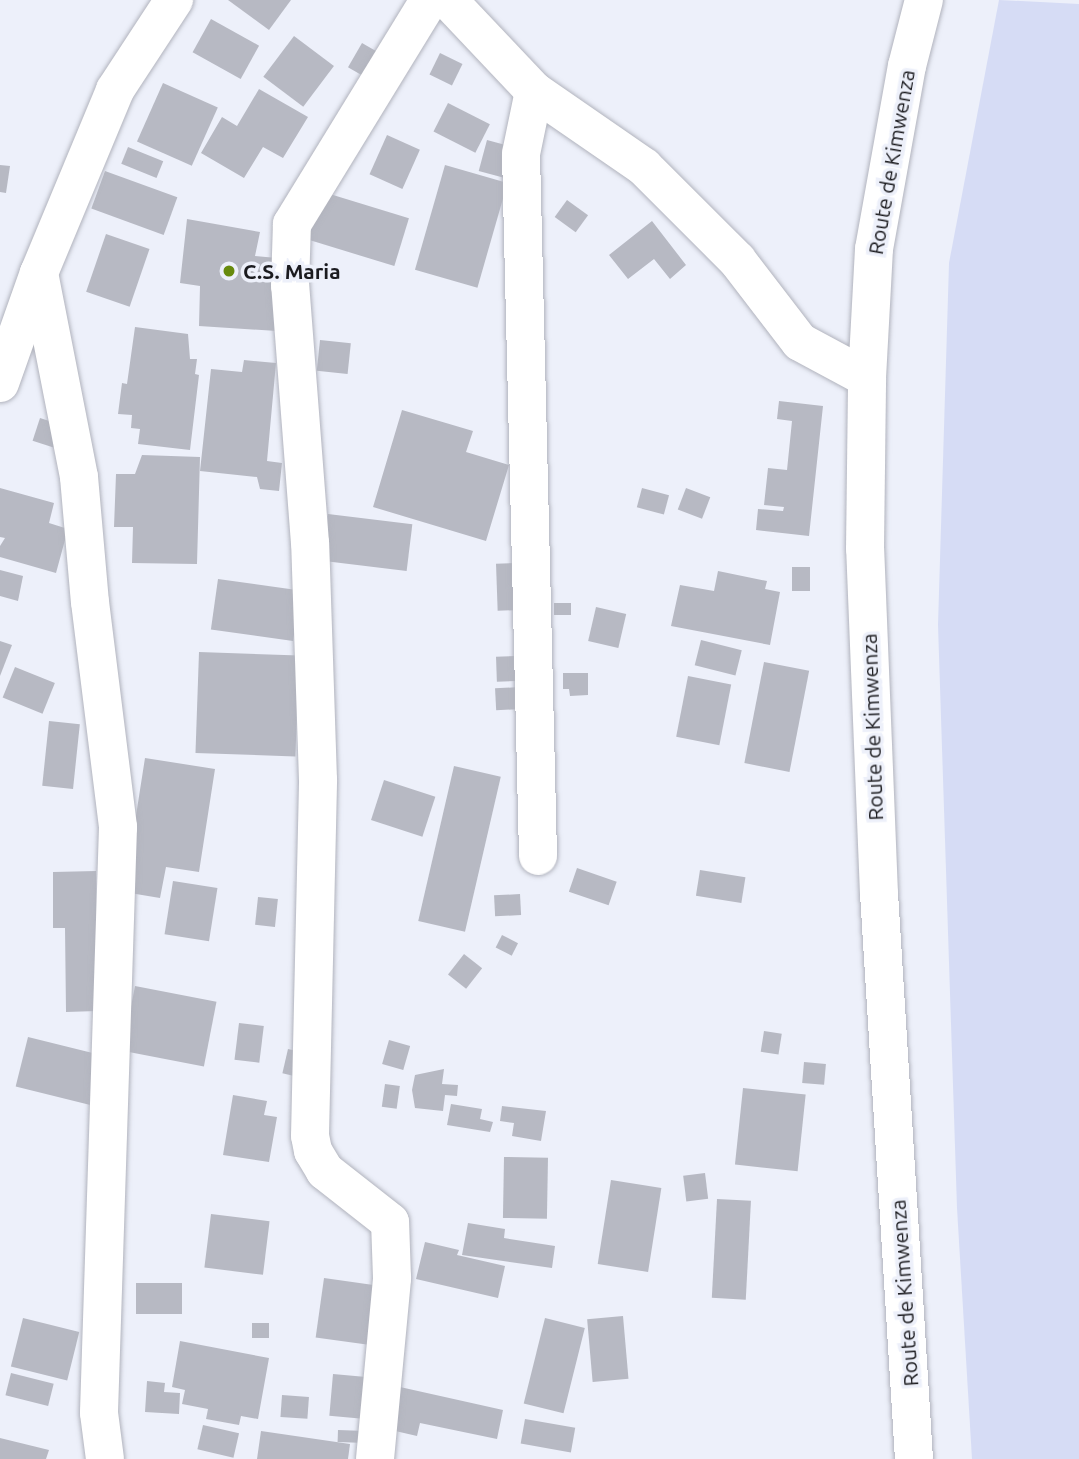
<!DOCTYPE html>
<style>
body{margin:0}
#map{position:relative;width:1079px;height:1459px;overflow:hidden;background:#edf0fa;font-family:Ubuntu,sans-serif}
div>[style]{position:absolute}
.green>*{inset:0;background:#d6dcf5}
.building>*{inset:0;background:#b7b9c3;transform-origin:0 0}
.roads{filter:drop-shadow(0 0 2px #b1b3bd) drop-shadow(0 0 2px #b1b3bd)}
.minor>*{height:38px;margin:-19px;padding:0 19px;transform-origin:19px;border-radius:19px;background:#fff}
.tertiary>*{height:38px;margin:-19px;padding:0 19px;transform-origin:19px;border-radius:19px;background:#fff}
.dots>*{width:19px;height:19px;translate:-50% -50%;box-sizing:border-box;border:4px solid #edf0fa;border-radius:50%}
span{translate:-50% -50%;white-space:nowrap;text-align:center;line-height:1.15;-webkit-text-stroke:7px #edf0fa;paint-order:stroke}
.street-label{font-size:21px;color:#1b1b1f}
.poi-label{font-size:21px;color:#1b1b1f;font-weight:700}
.left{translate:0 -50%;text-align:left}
</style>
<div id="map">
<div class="green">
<i style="clip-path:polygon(999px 0,1079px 4px,1079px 1459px,972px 1459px,957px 1208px,938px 625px,949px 263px)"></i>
</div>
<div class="building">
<i style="clip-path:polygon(228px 0,291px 0,269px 30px)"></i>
<i style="left:211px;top:19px;width:55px;height:38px;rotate:29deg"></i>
<i style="left:294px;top:36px;width:50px;height:51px;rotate:37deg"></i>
<i style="left:362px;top:43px;width:30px;height:28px;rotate:30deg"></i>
<i style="left:440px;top:53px;width:25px;height:24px;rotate:26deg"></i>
<i style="left:163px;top:83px;width:60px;height:64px;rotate:24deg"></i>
<i style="clip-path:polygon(259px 89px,308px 117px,283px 158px,263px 147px,244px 178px,201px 153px,222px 117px,237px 126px)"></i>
<i style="left:448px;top:103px;width:47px;height:32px;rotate:27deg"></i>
<i style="left:387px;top:135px;width:36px;height:43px;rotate:24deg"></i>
<i style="left:487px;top:140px;width:28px;height:32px;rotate:15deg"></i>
<i style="left:128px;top:147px;width:38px;height:18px;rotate:22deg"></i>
<i style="clip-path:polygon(0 165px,10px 166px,6px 193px,0 192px)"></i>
<i style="left:445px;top:165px;width:65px;height:109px;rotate:16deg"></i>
<i style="left:105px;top:171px;width:77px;height:40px;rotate:20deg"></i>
<i style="left:320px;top:191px;width:93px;height:50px;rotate:17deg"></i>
<i style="left:567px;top:200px;width:26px;height:21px;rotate:36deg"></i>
<i style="clip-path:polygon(187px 219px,260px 232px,255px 256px,277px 258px,277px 331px,199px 326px,200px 286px,180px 283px)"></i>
<i style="clip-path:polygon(652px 221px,686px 265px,670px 279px,654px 259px,628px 279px,609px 255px)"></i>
<i style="left:106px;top:234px;width:46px;height:61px;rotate:19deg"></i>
<i style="clip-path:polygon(135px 327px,188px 334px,190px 359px,197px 359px,195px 374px,199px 375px,190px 450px,138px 444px,140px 429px,131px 428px,132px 415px,118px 414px,122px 383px,127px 384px)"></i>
<i style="left:320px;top:340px;width:31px;height:31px;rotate:6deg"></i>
<i style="clip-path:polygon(244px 360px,276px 363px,267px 461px,282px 463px,279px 491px,260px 489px,257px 477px,200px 471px,211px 369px,242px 372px)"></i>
<i style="clip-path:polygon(779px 401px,823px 406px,809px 536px,756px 530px,758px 509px,783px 511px,784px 507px,764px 505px,768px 468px,787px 470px,792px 421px,777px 419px)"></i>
<i style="clip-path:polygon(402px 410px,473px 431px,466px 452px,509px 465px,486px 541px,373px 507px)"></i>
<i style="left:40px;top:418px;width:22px;height:24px;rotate:18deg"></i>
<i style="clip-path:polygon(142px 455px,200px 457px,197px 564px,132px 563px,133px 527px,114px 527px,116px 474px,135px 474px)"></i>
<i style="clip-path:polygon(0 488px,54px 503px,49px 523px,68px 529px,56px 573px,0 557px,0 546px,5px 538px,0 537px)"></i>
<i style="left:642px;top:488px;width:28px;height:20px;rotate:15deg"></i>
<i style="left:686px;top:488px;width:26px;height:23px;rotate:21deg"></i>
<i style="left:328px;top:514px;width:85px;height:47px;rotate:7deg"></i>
<i style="left:518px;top:563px;width:47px;height:22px;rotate:88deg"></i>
<i style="left:792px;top:567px;width:18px;height:24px"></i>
<i style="clip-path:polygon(0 570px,23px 576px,18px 601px,0 596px)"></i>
<i style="clip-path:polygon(718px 571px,767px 581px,765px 589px,780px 592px,770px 645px,671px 626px,680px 585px,714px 591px)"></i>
<i style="left:218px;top:579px;width:83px;height:51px;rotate:8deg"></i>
<i style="left:554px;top:603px;width:17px;height:12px"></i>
<i style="left:596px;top:607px;width:31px;height:35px;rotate:13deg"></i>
<i style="left:701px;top:640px;width:42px;height:26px;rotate:14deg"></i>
<i style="clip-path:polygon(0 641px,12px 645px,0 676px)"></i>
<i style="left:199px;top:652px;width:100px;height:101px;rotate:2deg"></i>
<i style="left:516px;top:656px;width:25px;height:20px;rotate:88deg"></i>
<i style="left:764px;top:662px;width:46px;height:103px;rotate:11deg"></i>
<i style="left:15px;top:667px;width:43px;height:33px;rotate:22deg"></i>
<i style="clip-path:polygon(563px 673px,588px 673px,588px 695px,570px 696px,569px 689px,563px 689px)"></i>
<i style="left:688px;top:676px;width:44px;height:62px;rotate:11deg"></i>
<i style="left:520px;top:687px;width:22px;height:25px;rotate:87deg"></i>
<i style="left:49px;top:721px;width:31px;height:65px;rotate:6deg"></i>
<i style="clip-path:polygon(145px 758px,215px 769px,199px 872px,166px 867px,160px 898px,124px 892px)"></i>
<i style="left:454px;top:766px;width:48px;height:159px;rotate:13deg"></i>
<i style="left:384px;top:780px;width:54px;height:42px;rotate:18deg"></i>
<i style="left:577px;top:868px;width:42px;height:25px;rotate:19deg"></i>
<i style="left:700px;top:870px;width:46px;height:26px;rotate:9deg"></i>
<i style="clip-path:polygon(96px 871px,97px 1011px,66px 1012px,65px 928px,53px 928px,53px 872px)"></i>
<i style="left:173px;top:881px;width:45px;height:54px;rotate:9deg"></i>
<i style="left:520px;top:894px;width:21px;height:26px;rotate:87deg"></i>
<i style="left:258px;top:897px;width:20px;height:28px;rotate:6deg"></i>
<i style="left:502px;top:935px;width:18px;height:14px;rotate:27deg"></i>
<i style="left:464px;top:954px;width:23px;height:26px;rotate:38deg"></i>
<i style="left:135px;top:986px;width:83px;height:66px;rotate:11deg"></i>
<i style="left:239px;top:1023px;width:25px;height:37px;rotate:7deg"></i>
<i style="left:764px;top:1031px;width:18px;height:21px;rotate:9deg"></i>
<i style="left:28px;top:1037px;width:79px;height:51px;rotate:14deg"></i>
<i style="left:389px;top:1040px;width:22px;height:25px;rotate:16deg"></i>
<i style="left:288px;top:1049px;width:23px;height:25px;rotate:13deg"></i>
<i style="left:804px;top:1062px;width:22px;height:21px;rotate:5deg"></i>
<i style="clip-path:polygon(444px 1069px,442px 1084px,458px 1085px,457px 1096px,445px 1095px,443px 1111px,415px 1108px,412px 1090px,415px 1075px)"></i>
<i style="left:385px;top:1084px;width:15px;height:23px;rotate:8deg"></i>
<i style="left:743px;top:1088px;width:63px;height:77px;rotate:6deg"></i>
<i style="clip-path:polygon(233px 1095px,267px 1101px,264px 1115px,277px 1117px,269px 1162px,223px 1155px)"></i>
<i style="clip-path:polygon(451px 1104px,482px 1109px,480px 1119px,493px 1122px,490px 1132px,447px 1125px)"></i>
<i style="clip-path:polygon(502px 1106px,546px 1111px,541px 1141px,512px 1136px,514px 1123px,500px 1121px)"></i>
<i style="left:504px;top:1157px;width:44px;height:61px;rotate:1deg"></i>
<i style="left:705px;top:1173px;width:26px;height:22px;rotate:83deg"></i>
<i style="left:611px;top:1180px;width:51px;height:85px;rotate:9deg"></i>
<i style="left:717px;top:1199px;width:34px;height:99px;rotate:3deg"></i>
<i style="left:211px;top:1214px;width:59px;height:54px;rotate:7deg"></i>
<i style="clip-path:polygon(468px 1223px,505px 1229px,504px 1238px,555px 1246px,552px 1268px,462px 1255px)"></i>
<i style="clip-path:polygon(425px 1242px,459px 1250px,457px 1255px,505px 1266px,498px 1298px,416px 1279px)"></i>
<i style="left:324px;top:1278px;width:57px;height:60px;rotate:8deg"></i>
<i style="left:136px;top:1283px;width:46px;height:31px"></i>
<i style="left:623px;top:1316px;width:63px;height:36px;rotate:85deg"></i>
<i style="left:23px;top:1318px;width:58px;height:50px;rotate:14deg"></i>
<i style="left:545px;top:1318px;width:41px;height:88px;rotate:14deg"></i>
<i style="left:252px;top:1323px;width:17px;height:15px"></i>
<i style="clip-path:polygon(180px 1341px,269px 1358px,258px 1419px,241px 1416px,239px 1425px,206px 1419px,208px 1409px,182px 1404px,185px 1390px,172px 1387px)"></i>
<i style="left:11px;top:1373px;width:44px;height:23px;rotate:14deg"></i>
<i style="left:333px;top:1374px;width:36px;height:42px;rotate:5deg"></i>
<i style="clip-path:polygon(147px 1381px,165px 1383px,164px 1392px,180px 1393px,179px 1414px,145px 1412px)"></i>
<i style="clip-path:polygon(400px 1387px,503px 1410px,497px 1439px,420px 1423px,417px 1436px,391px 1430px)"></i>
<i style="left:282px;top:1395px;width:27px;height:22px;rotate:4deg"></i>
<i style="left:525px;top:1419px;width:51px;height:25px;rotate:10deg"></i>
<i style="left:203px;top:1425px;width:37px;height:25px;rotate:13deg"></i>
<i style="left:338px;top:1430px;width:28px;height:12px;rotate:2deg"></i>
<i style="clip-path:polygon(261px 1431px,350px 1444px,348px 1459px,257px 1459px)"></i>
<i style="clip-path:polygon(0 1438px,49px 1450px,46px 1459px,0 1459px)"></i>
</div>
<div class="roads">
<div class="minor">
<i style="left:448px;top:0;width:125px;rotate:46.6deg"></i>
<i style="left:534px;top:91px;width:134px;rotate:34.6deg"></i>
<i style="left:644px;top:167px;width:132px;rotate:45deg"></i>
<i style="left:737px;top:260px;width:103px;rotate:52.5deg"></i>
<i style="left:800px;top:342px;width:76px;rotate:28.2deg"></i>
<i style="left:534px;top:91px;width:64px;rotate:101.7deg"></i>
<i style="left:521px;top:154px;width:702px;rotate:88.61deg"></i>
<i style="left:39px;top:273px;width:208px;rotate:78.9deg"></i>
<i style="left:79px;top:477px;width:125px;rotate:85deg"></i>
<i style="left:90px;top:602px;width:227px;rotate:82.9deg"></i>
<i style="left:118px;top:827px;width:586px;rotate:91.86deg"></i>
<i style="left:99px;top:1413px;width:46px;rotate:82.6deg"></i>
<i style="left:0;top:383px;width:117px;rotate:-70.5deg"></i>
<i style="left:39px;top:273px;width:198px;rotate:-67.4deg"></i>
<i style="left:115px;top:90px;width:108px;rotate:-56.8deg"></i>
<i style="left:375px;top:1459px;width:182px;rotate:-84.6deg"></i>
<i style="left:392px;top:1278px;width:56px;rotate:-92deg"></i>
<i style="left:390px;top:1222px;width:83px;rotate:-141.9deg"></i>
<i style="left:325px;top:1171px;width:23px;rotate:-121deg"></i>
<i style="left:313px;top:1151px;width:15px;rotate:-101deg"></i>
<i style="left:310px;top:1136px;width:356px;rotate:-88.7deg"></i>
<i style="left:318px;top:780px;width:237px;rotate:-91.9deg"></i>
<i style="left:310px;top:543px;width:258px;rotate:-94.4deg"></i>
<i style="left:290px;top:286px;width:62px;rotate:-88.2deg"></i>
<i style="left:292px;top:224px;width:263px;rotate:-58.5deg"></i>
</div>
<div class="tertiary">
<i style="left:914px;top:1459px;width:566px;rotate:-93.54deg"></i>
<i style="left:879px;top:894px;width:345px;rotate:-92.3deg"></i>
<i style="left:865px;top:549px;width:171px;rotate:-89.3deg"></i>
<i style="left:867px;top:378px;width:129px;rotate:-86.9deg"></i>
<i style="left:874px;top:249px;width:186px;rotate:-79.8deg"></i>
<i style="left:907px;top:66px;width:68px;rotate:-75.6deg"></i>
</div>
</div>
<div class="dots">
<i style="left:229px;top:271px;background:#678a0d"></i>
</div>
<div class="street-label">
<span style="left:891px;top:162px;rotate:-80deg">Route de Kimwenza</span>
<span style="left:872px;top:727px;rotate:-92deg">Route de Kimwenza</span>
<span style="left:904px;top:1293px;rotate:-94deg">Route de Kimwenza</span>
</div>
<div class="poi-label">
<span class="left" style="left:243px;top:271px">C.S. Maria</span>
</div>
</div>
